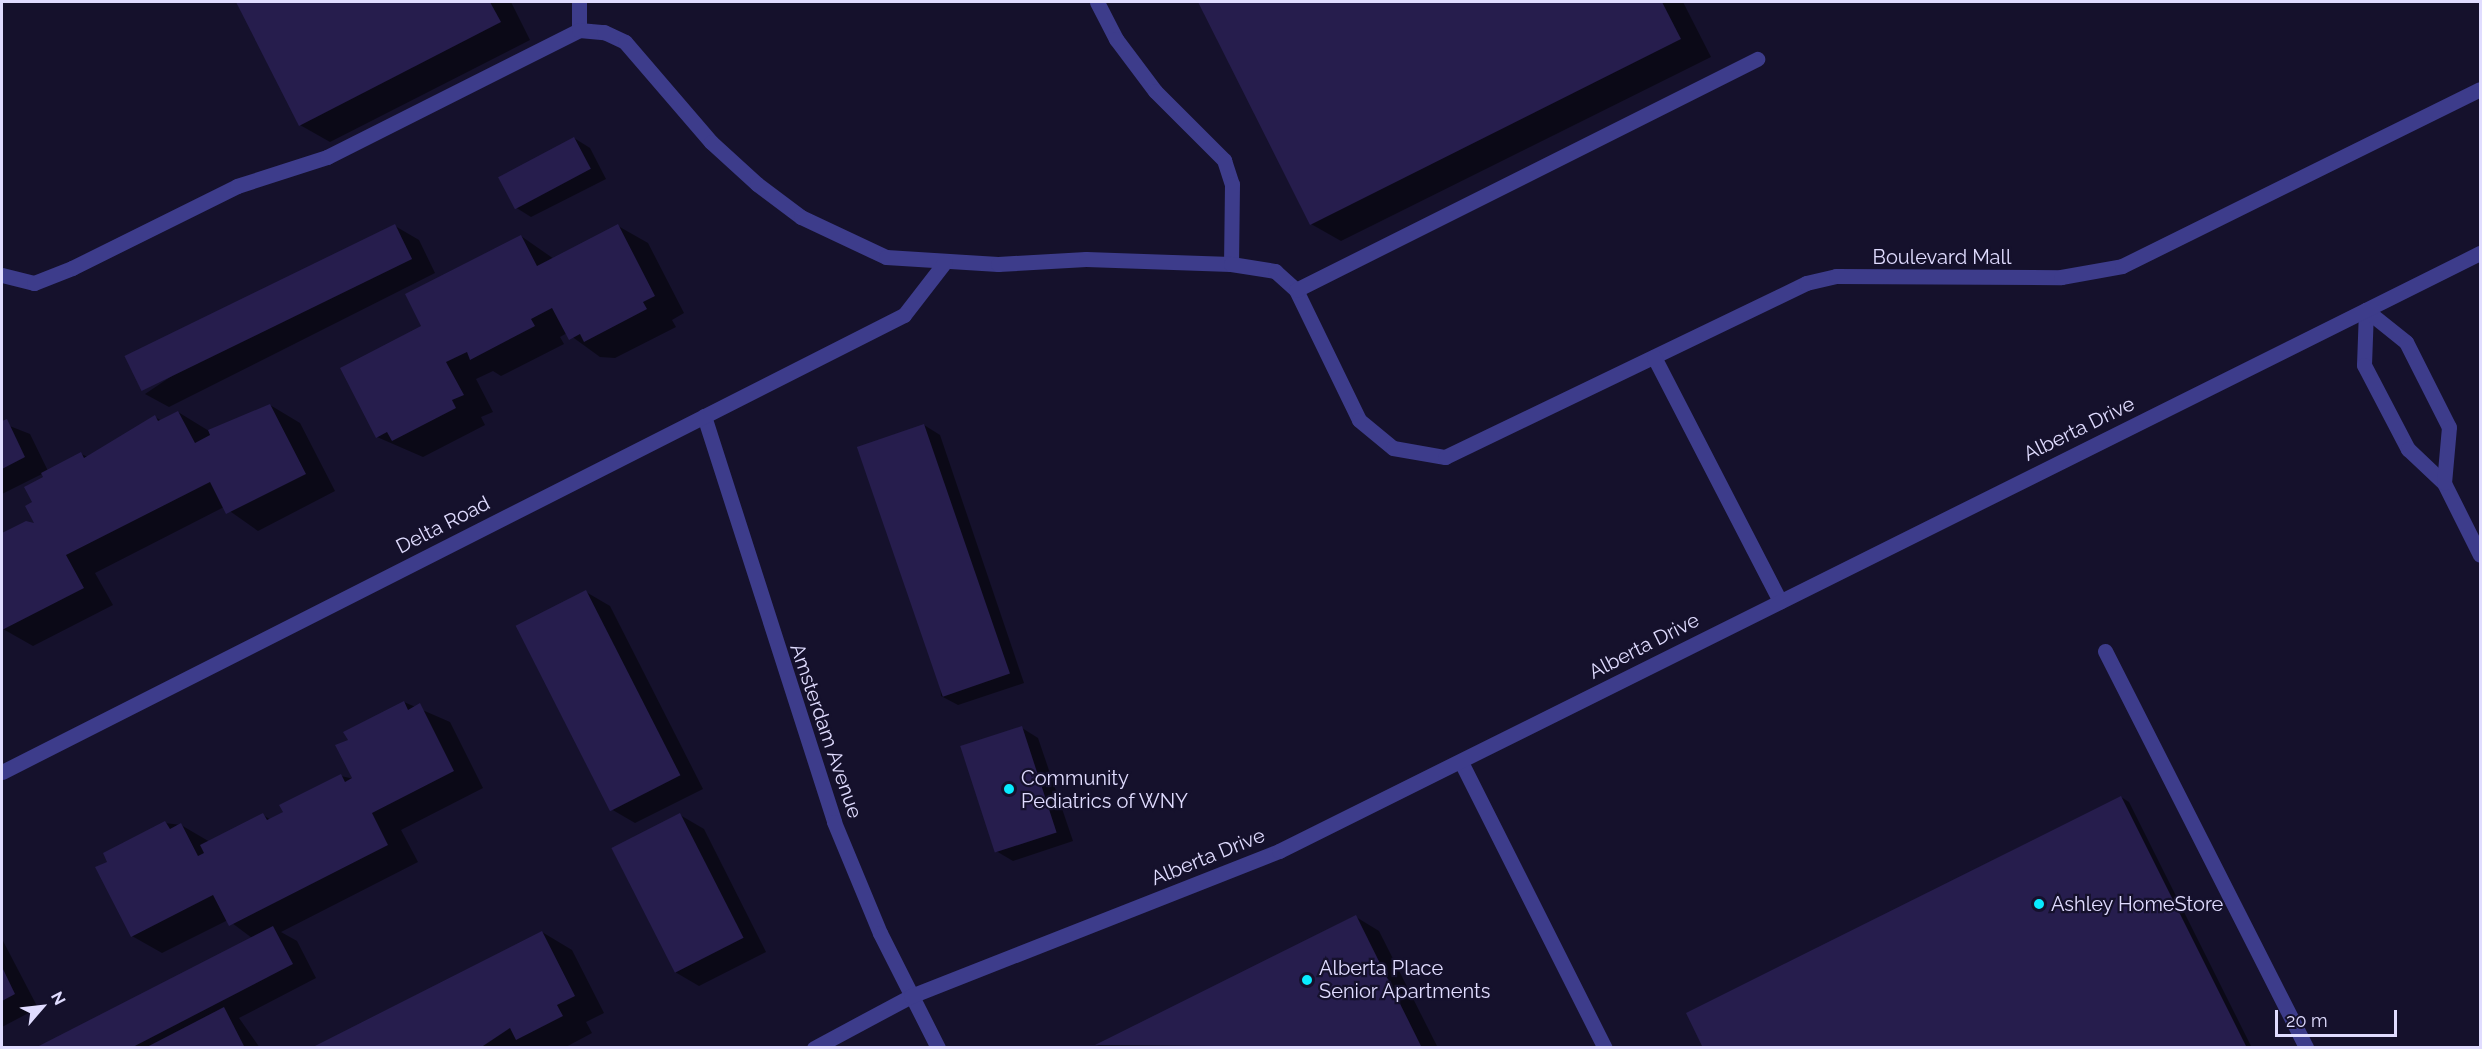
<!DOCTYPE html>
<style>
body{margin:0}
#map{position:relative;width:2482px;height:1049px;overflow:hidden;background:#15112c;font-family:Raleway,sans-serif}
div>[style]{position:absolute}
.shadow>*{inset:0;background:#0007}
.building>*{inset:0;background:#261d4d;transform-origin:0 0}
.service>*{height:15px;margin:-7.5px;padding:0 7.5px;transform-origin:7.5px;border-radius:7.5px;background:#3d3c8b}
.minor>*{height:15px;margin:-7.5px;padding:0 7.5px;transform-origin:7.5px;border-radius:7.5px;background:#3d3c8b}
.tertiary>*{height:15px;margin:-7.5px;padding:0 7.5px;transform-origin:7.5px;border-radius:7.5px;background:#3d3c8b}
.dots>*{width:16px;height:16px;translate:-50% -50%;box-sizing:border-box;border:3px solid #15112c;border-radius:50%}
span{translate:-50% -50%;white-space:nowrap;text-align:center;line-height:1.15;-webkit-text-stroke:4.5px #15112c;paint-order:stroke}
.street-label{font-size:20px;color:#e0dcff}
.poi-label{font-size:20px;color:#e0dcff}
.left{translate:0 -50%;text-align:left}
.frame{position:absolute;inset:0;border:3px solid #e0dcff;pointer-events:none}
.north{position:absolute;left:12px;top:977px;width:60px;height:60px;-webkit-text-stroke:4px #15112c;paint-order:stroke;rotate:62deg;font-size:16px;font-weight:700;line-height:24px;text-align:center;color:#e0dcff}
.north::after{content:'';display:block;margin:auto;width:21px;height:27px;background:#e0dcff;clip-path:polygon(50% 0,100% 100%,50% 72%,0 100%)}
.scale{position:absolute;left:2275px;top:1010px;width:122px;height:27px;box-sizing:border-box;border:3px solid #e0dcff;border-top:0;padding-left:8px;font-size:18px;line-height:21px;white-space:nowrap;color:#e0dcff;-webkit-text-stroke:4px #15112c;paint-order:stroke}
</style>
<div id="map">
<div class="shadow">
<i style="clip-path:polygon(238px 2px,511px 2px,530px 40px,330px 142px,300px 125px)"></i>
<i style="clip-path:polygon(1199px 2px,1683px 2px,1711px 57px,1341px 241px,1311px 224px)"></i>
<i style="clip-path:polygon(574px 138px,590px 148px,606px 179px,531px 217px,515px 207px)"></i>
<i style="clip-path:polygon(395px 226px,419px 240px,435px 273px,169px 407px,145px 394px)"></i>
<i style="clip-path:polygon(618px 226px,648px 243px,684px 313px,672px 320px,676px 327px,615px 358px,600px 357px,567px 333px,560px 337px,564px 344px,501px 376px,493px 371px,476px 379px,493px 412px,481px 417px,485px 425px,423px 457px,377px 437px,423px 327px,521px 236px,554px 259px)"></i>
<i style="clip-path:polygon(270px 405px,300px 423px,335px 491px,258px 531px,224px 507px,95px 573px,113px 605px,33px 646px,3px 629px,2px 537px,26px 522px,36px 525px,34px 502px,45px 478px,42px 474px,2px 494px,2px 423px,30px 434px,48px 471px,81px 454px,88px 457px,155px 417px,162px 421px,178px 412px,209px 431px)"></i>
<i style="clip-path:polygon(924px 425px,940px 435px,1024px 683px,958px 705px,941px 696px)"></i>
<i style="clip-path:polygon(586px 592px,610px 606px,703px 789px,635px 823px,611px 809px)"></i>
<i style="clip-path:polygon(404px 702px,450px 722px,483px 788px,401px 830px,418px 862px,281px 932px,297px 941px,316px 978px,239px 1018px,260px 1048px,38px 1048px,252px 938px,228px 920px,162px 953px,132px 936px,109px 863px,165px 823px,181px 825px,210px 842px,263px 815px,271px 820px,341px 776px,354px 779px,350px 740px)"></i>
<i style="clip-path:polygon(1022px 728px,1038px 738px,1073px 841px,1013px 861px,996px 851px)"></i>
<i style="clip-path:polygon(2121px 797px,2129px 802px,2252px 1048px,1705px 1048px)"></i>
<i style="clip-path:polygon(680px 815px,704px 829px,766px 952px,699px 986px,675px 972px)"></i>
<i style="clip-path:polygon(1356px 917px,1379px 931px,1438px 1048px,1097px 1046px)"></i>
<i style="clip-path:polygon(542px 932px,572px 950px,604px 1013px,586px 1022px,592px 1033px,564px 1048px,315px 1048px)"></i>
<i style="clip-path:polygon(2px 939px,38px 1008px,2px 1027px)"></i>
</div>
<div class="building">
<i style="clip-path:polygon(236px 2px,490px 2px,501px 22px,299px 126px)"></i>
<i style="clip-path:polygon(1198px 2px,1662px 2px,1681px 39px,1310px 225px)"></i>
<i style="left:574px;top:137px;width:36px;height:86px;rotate:62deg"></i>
<i style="left:395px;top:224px;width:39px;height:301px;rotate:64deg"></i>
<i style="clip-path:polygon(618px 224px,655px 296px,643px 302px,647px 309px,584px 342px,580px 334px,569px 340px,552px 308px,531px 319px,535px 326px,470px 360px,467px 352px,446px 362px,464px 395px,452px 400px,456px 408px,392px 441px,387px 432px,376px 438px,340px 368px,421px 326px,405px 294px,521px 235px,537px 266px)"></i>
<i style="clip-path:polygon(270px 404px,306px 474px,226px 514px,210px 482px,66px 555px,84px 588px,2px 630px,2px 533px,26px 521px,34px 523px,25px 506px,32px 502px,24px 487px,43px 477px,41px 473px,81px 452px,84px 458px,155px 415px,158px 421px,178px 411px,195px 443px,210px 435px,208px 430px)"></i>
<i style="clip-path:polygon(7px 419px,25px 457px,2px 469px,2px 421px)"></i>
<i style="left:924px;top:424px;width:264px;height:71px;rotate:71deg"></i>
<i style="left:586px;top:590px;width:208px;height:79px;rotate:63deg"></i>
<i style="clip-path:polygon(404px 701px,408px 710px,420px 703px,454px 771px,372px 813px,388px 845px,229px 926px,213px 895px,131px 937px,95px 867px,107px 862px,103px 853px,165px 821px,170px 829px,181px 823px,198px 856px,204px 853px,200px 845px,263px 813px,267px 820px,283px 812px,279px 805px,341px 774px,345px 782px,352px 778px,335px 745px,348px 740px,343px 732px)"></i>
<i style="left:1022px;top:726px;width:112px;height:65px;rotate:72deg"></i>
<i style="clip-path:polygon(2121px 796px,2247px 1048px,1703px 1048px,1686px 1013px)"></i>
<i style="left:680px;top:813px;width:140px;height:77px;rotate:63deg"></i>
<i style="clip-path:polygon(1356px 915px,1422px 1048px,1095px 1045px)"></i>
<i style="clip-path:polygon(273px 926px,293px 964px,131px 1048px,35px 1048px)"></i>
<i style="clip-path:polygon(542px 931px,575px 996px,557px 1005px,563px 1016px,516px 1040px,510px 1028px,480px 1048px,311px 1048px)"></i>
<i style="clip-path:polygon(2px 967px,15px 994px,2px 1001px)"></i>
<i style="clip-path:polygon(224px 1007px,245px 1048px,145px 1048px)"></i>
</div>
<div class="service">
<i style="left:1097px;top:2px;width:42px;rotate:62.8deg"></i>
<i style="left:1116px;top:39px;width:65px;rotate:53.1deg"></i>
<i style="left:1155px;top:91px;width:98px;rotate:45deg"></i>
<i style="left:1224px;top:160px;width:25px;rotate:72deg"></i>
<i style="left:1232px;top:184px;width:80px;rotate:90.7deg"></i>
<i style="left:579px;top:30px;width:28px;rotate:-90deg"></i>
<i style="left:2px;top:275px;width:33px;rotate:14deg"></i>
<i style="left:34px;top:283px;width:41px;rotate:-21.5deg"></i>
<i style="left:72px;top:268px;width:184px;rotate:-26.4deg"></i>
<i style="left:237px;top:186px;width:95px;rotate:-17.9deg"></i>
<i style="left:327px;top:157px;width:282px;rotate:-26.7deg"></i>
<i style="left:579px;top:30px;width:25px;rotate:5deg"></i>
<i style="left:604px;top:32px;width:23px;rotate:25deg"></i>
<i style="left:625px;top:42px;width:132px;rotate:49.3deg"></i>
<i style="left:711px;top:142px;width:62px;rotate:42.4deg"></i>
<i style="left:757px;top:184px;width:55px;rotate:36.9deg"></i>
<i style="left:801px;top:217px;width:94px;rotate:25.2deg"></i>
<i style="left:886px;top:257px;width:112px;rotate:3.6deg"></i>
<i style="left:998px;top:264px;width:88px;rotate:-3.3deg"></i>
<i style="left:1086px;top:259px;width:145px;rotate:2deg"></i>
<i style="left:1231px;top:264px;width:45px;rotate:9deg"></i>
<i style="left:1275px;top:271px;width:28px;rotate:42deg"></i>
<i style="left:1296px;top:290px;width:144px;rotate:64.1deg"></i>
<i style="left:1359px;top:420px;width:44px;rotate:39.5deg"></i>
<i style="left:1393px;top:448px;width:53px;rotate:9.8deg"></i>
<i style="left:1445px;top:457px;width:401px;rotate:-25.7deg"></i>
<i style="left:1806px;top:283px;width:31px;rotate:-13deg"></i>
<i style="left:1836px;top:276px;width:225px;rotate:0.3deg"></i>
<i style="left:2061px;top:277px;width:62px;rotate:-10.2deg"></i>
<i style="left:2122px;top:266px;width:399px;rotate:-26.3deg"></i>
<i style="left:1296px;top:290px;width:516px;rotate:-26.61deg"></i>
<i style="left:2366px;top:310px;width:55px;rotate:92.1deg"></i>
<i style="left:2364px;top:365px;width:95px;rotate:62.4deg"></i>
<i style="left:2408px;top:449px;width:50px;rotate:43.4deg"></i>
<i style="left:2444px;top:483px;width:80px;rotate:63.4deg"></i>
<i style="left:2366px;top:310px;width:51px;rotate:38.7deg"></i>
<i style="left:2406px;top:342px;width:95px;rotate:63.2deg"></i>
<i style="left:2449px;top:427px;width:56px;rotate:95.1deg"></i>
<i style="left:904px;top:315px;width:67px;rotate:-52.3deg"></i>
<i style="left:1654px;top:357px;width:275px;rotate:62.7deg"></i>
<i style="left:2105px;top:651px;width:445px;rotate:63.1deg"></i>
<i style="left:1461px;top:762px;width:320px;rotate:63.3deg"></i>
</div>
<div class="minor">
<i style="left:704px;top:416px;width:426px;rotate:72.2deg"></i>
<i style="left:834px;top:822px;width:120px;rotate:67.5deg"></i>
<i style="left:880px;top:933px;width:129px;rotate:63.2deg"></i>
<i style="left:2px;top:772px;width:1011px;rotate:-26.87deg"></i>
</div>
<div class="tertiary">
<i style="left:814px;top:1048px;width:110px;rotate:-28.2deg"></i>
<i style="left:911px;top:996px;width:396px;rotate:-21.5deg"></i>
<i style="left:1279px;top:851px;width:1342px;rotate:-26.47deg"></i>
</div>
<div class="dots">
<i style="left:1009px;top:789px;background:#08ebff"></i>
<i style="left:2039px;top:904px;background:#08ebff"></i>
<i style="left:1307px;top:980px;background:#08ebff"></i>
</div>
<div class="street-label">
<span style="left:1942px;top:257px">Boulevard Mall</span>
<span style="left:2079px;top:429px;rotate:-26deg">Alberta Drive</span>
<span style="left:443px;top:525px;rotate:-27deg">Delta Road</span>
<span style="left:1644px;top:646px;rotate:-27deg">Alberta Drive</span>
<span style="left:826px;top:731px;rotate:71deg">Amsterdam Avenue</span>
<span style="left:1208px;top:857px;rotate:-22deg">Alberta Drive</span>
</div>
<div class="poi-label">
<span class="left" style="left:1021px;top:790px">Community<br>Pediatrics of WNY</span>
<span class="left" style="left:2051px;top:904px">Ashley HomeStore</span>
<span class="left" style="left:1319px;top:980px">Alberta Place<br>Senior Apartments</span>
</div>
<div class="frame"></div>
<div class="north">N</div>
<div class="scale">20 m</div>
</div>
